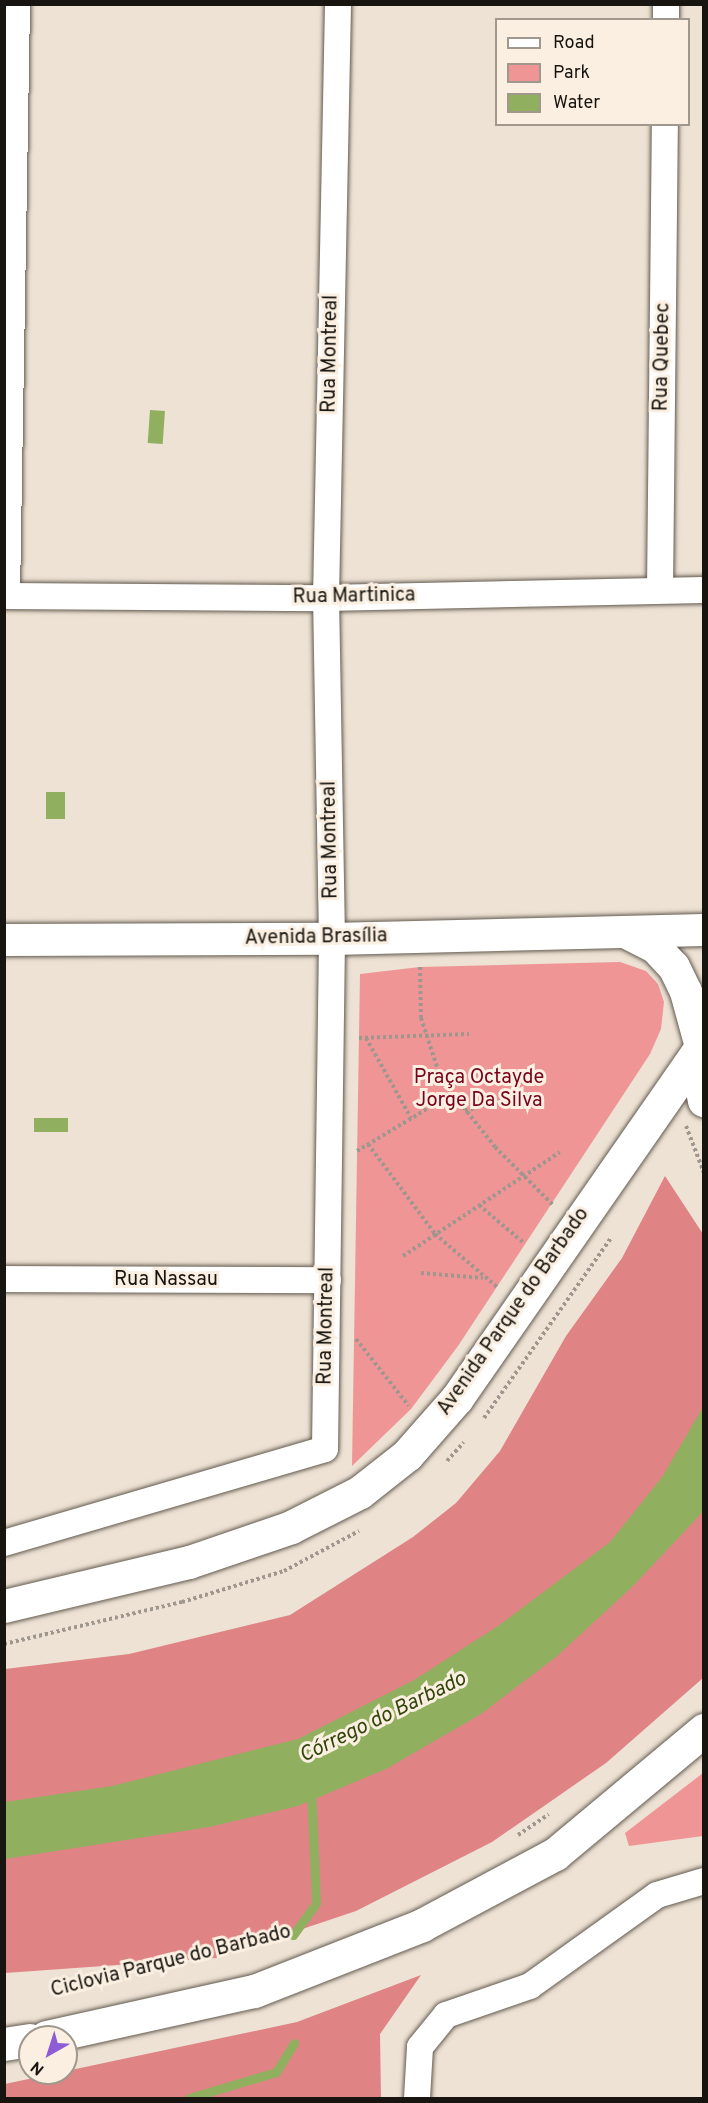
<!DOCTYPE html>
<meta charset="utf-8">
<style>
body{margin:0}
#map{position:relative;width:708px;height:2103px;overflow:hidden;background:#ede2d4;font-family:Overpass,sans-serif}
div>[style]{position:absolute}
.green>*{inset:0;background:#ef9595}
.forest>*{inset:0;background:#df8384}
.water>*{inset:0;background:#90b05f;transform-origin:0 0}
.stream>*{height:9px;margin:-4.5px;padding:0 4.5px;transform-origin:4.5px;border-radius:4.5px;background:#90b05f}
.path>*{height:4px;margin-top:-2px;transform-origin:0;background:repeating-linear-gradient(90deg,#9f978d 0 3px,transparent 0 6px)}
.roads{filter:drop-shadow(0 0 2px #635a4f) drop-shadow(0 0 2px #635a4f)}
.minor>*{height:26px;margin:-13px;padding:0 13px;transform-origin:13px;border-radius:13px;background:#fff}
.tertiary>*{height:32px;margin:-16px;padding:0 16px;transform-origin:16px;border-radius:16px;background:#fff}
.secondary>*{height:33px;margin:-16.5px;padding:0 16.5px;transform-origin:16.5px;border-radius:16.5px;background:#fff}
span{translate:-50% -50%;white-space:nowrap;text-align:center;line-height:1.15;-webkit-text-stroke:6px #faefe1;paint-order:stroke}
.street-label{font-size:20px;color:#181510}
.park-label{font-size:20px;color:#77021b}
.water-label{font-size:21px;color:#32460b;font-style:italic}
.frame{position:absolute;inset:0;border:6px solid #181510;pointer-events:none}
.legend{position:absolute;left:495px;top:18px;width:195px;height:108px;box-sizing:border-box;background:#faefe1;border:2px solid #a0988d;margin:0;padding:8px 10px;list-style:none;font-size:18px;color:#181510}
.legend li{display:flex;align-items:center;gap:12px;height:30px}
.legend b{width:30px;border:2px solid #a0988d}
.north{position:absolute;left:18px;top:2025px;width:60px;height:60px;box-sizing:border-box;background:#faefe1;border:2px solid #a0988d;border-radius:50%;rotate:219deg;font-size:16px;font-weight:700;line-height:24px;text-align:center;color:#181510}
.north::after{content:'';display:block;margin:auto;width:21px;height:27px;background:#8e5cd5;clip-path:polygon(50% 0,100% 100%,50% 72%,0 100%)}
</style>
<div id="map">
<div class="green">
<i style="clip-path:polygon(620px 962px,646px 971px,658px 984px,664px 1002px,661px 1029px,650px 1054px,458px 1346px,411px 1409px,352px 1466px,360px 974px,420px 967px)"></i>
<i style="clip-path:polygon(703px 1773px,703px 1836px,629px 1846px,625px 1833px)"></i>
</div>
<div class="forest">
<i style="clip-path:polygon(665px 1176px,703px 1234px,703px 1678px,606px 1763px,492px 1842px,356px 1911px,216px 1958px,5px 1973px,5px 1669px,129px 1654px,290px 1615px,413px 1537px,456px 1503px,500px 1451px,566px 1336px,622px 1258px)"></i>
<i style="clip-path:polygon(421px 1975px,380px 2034px,381px 2098px,5px 2098px,5px 2084px,297px 2022px)"></i>
</div>
<div class="water">
<i style="left:150px;top:410px;width:15px;height:33px;rotate:4deg"></i>
<i style="left:46px;top:792px;width:19px;height:27px"></i>
<i style="left:34px;top:1118px;width:34px;height:14px"></i>
<i style="clip-path:polygon(703px 1407px,704px 1509px,699px 1516px,632px 1587px,556px 1657px,481px 1714px,388px 1768px,298px 1806px,209px 1827px,5px 1859px,5px 1802px,112px 1786px,298px 1739px,414px 1680px,498px 1626px,610px 1542px,662px 1477px)"></i>
</div>
<div class="stream">
<i style="left:293px;top:1935px;width:39px;rotate:-54deg"></i>
<i style="left:316px;top:1903px;width:114px;rotate:-92.5deg"></i>
<i style="left:189px;top:2098px;width:91px;rotate:-16.6deg"></i>
<i style="left:276px;top:2072px;width:34px;rotate:-58deg"></i>
</div>
<div class="path">
<i style="left:420px;top:967px;width:51px;rotate:88.9deg"></i>
<i style="left:421px;top:1018px;width:64px;rotate:71.8deg"></i>
<i style="left:441px;top:1079px;width:87px;rotate:51.5deg"></i>
<i style="left:495px;top:1147px;width:81px;rotate:45deg"></i>
<i style="left:359px;top:1038px;width:110px;rotate:-2.1deg"></i>
<i style="left:366px;top:1038px;width:92px;rotate:60.6deg"></i>
<i style="left:465px;top:1111px;width:45px;rotate:-16.8deg"></i>
<i style="left:686px;top:1126px;width:50px;rotate:69deg"></i>
<i style="left:368px;top:1144px;width:112px;rotate:53.3deg"></i>
<i style="left:435px;top:1234px;width:82px;rotate:40.5deg"></i>
<i style="left:357px;top:1151px;width:111px;rotate:-31deg"></i>
<i style="left:479px;top:1205px;width:60px;rotate:40.3deg"></i>
<i style="left:403px;top:1256px;width:188px;rotate:-33.5deg"></i>
<i style="left:421px;top:1273px;width:62px;rotate:4.6deg"></i>
<i style="left:356px;top:1339px;width:85px;rotate:51.7deg"></i>
<i style="left:484px;top:1418px;width:220px;rotate:-54.8deg"></i>
<i style="left:447px;top:1461px;width:25px;rotate:-48deg"></i>
<i style="left:4px;top:1644px;width:183px;rotate:-13.3deg"></i>
<i style="left:182px;top:1602px;width:107px;rotate:-16.9deg"></i>
<i style="left:284px;top:1571px;width:85px;rotate:-28.1deg"></i>
<i style="left:518px;top:1835px;width:37px;rotate:-34deg"></i>
</div>
<div class="roads">
<div class="minor">
<i style="left:666px;top:20px;width:16px;rotate:-90deg"></i>
<i style="left:660px;top:590px;width:466px;rotate:-89.4deg"></i>
<i style="left:4px;top:596px;width:322px;rotate:0.4deg"></i>
<i style="left:326px;top:598px;width:378px;rotate:-1.2deg"></i>
<i style="left:7px;top:596px;width:592px;rotate:-89.03deg"></i>
<i style="left:4px;top:1279px;width:324px;rotate:0.2deg"></i>
<i style="left:4px;top:1543px;width:334px;rotate:-16.3deg"></i>
<i style="left:325px;top:1449px;width:510px;rotate:-89.21deg"></i>
<i style="left:332px;top:939px;width:341px;rotate:-91deg"></i>
<i style="left:326px;top:598px;width:594px;rotate:-88.84deg"></i>
<i style="left:417px;top:2098px;width:51px;rotate:-86.6deg"></i>
<i style="left:420px;top:2047px;width:41px;rotate:-50.9deg"></i>
<i style="left:446px;top:2015px;width:89px;rotate:-19deg"></i>
<i style="left:530px;top:1986px;width:156px;rotate:-35.6deg"></i>
<i style="left:657px;top:1895px;width:49px;rotate:-16.6deg"></i>
</div>
<div class="tertiary">
<i style="left:627px;top:933px;width:33px;rotate:27deg"></i>
<i style="left:656px;top:948px;width:26px;rotate:47deg"></i>
<i style="left:674px;top:967px;width:28px;rotate:64deg"></i>
<i style="left:686px;top:992px;width:57px;rotate:74.7deg"></i>
<i style="left:4px;top:940px;width:328px;rotate:-0.2deg"></i>
<i style="left:332px;top:939px;width:372px;rotate:-1.4deg"></i>
</div>
<div class="secondary">
<i style="left:702px;top:1045px;width:25px;rotate:99deg"></i>
<i style="left:698px;top:1070px;width:31px;rotate:79deg"></i>
<i style="left:4px;top:1606px;width:190px;rotate:-13.4deg"></i>
<i style="left:189px;top:1562px;width:108px;rotate:-18.9deg"></i>
<i style="left:291px;top:1527px;width:77px;rotate:-26.9deg"></i>
<i style="left:360px;top:1492px;width:60px;rotate:-38.2deg"></i>
<i style="left:407px;top:1455px;width:76px;rotate:-48.7deg"></i>
<i style="left:457px;top:1398px;width:427px;rotate:-55.2deg"></i>
<i style="left:46px;top:2037px;width:213px;rotate:-12.5deg"></i>
<i style="left:254px;top:1991px;width:180px;rotate:-21.4deg"></i>
<i style="left:422px;top:1925px;width:151px;rotate:-28.1deg"></i>
<i style="left:555px;top:1854px;width:194px;rotate:-39.8deg"></i>
<i style="left:4px;top:2044px;width:26px;rotate:-9deg"></i>
</div>
</div>
<div class="street-label">
<span style="left:331px;top:354px;rotate:-89deg">Rua Montreal</span>
<span style="left:663px;top:357px;rotate:-89deg">Rua Quebec</span>
<span style="left:354px;top:597px;rotate:-1deg">Rua Martinica</span>
<span style="left:331px;top:840px;rotate:-91deg">Rua Montreal</span>
<span style="left:316px;top:938px;rotate:-1deg">Avenida Brasília</span>
<span style="left:166px;top:1280px">Rua Nassau</span>
<span style="left:514px;top:1312px;rotate:-55deg">Avenida Parque do Barbado</span>
<span style="left:327px;top:1326px;rotate:-89deg">Rua Montreal</span>
<span style="left:171px;top:1962px;rotate:-14deg">Ciclovia Parque do Barbado</span>
</div>
<div class="park-label">
<span style="left:479px;top:1090px">Praça Octayde<br>Jorge Da Silva</span>
</div>
<div class="water-label">
<span style="left:383px;top:1718px;rotate:-26deg">Córrego do Barbado</span>
</div>
<div class="frame"></div>
<ul class="legend">
<li><b style="height:8px;background:#fff"></b>Road</li>
<li><b style="height:16px;background:#ef9595"></b>Park</li>
<li><b style="height:16px;background:#90b05f"></b>Water</li>
</ul>
<div class="north">N</div>
</div>
